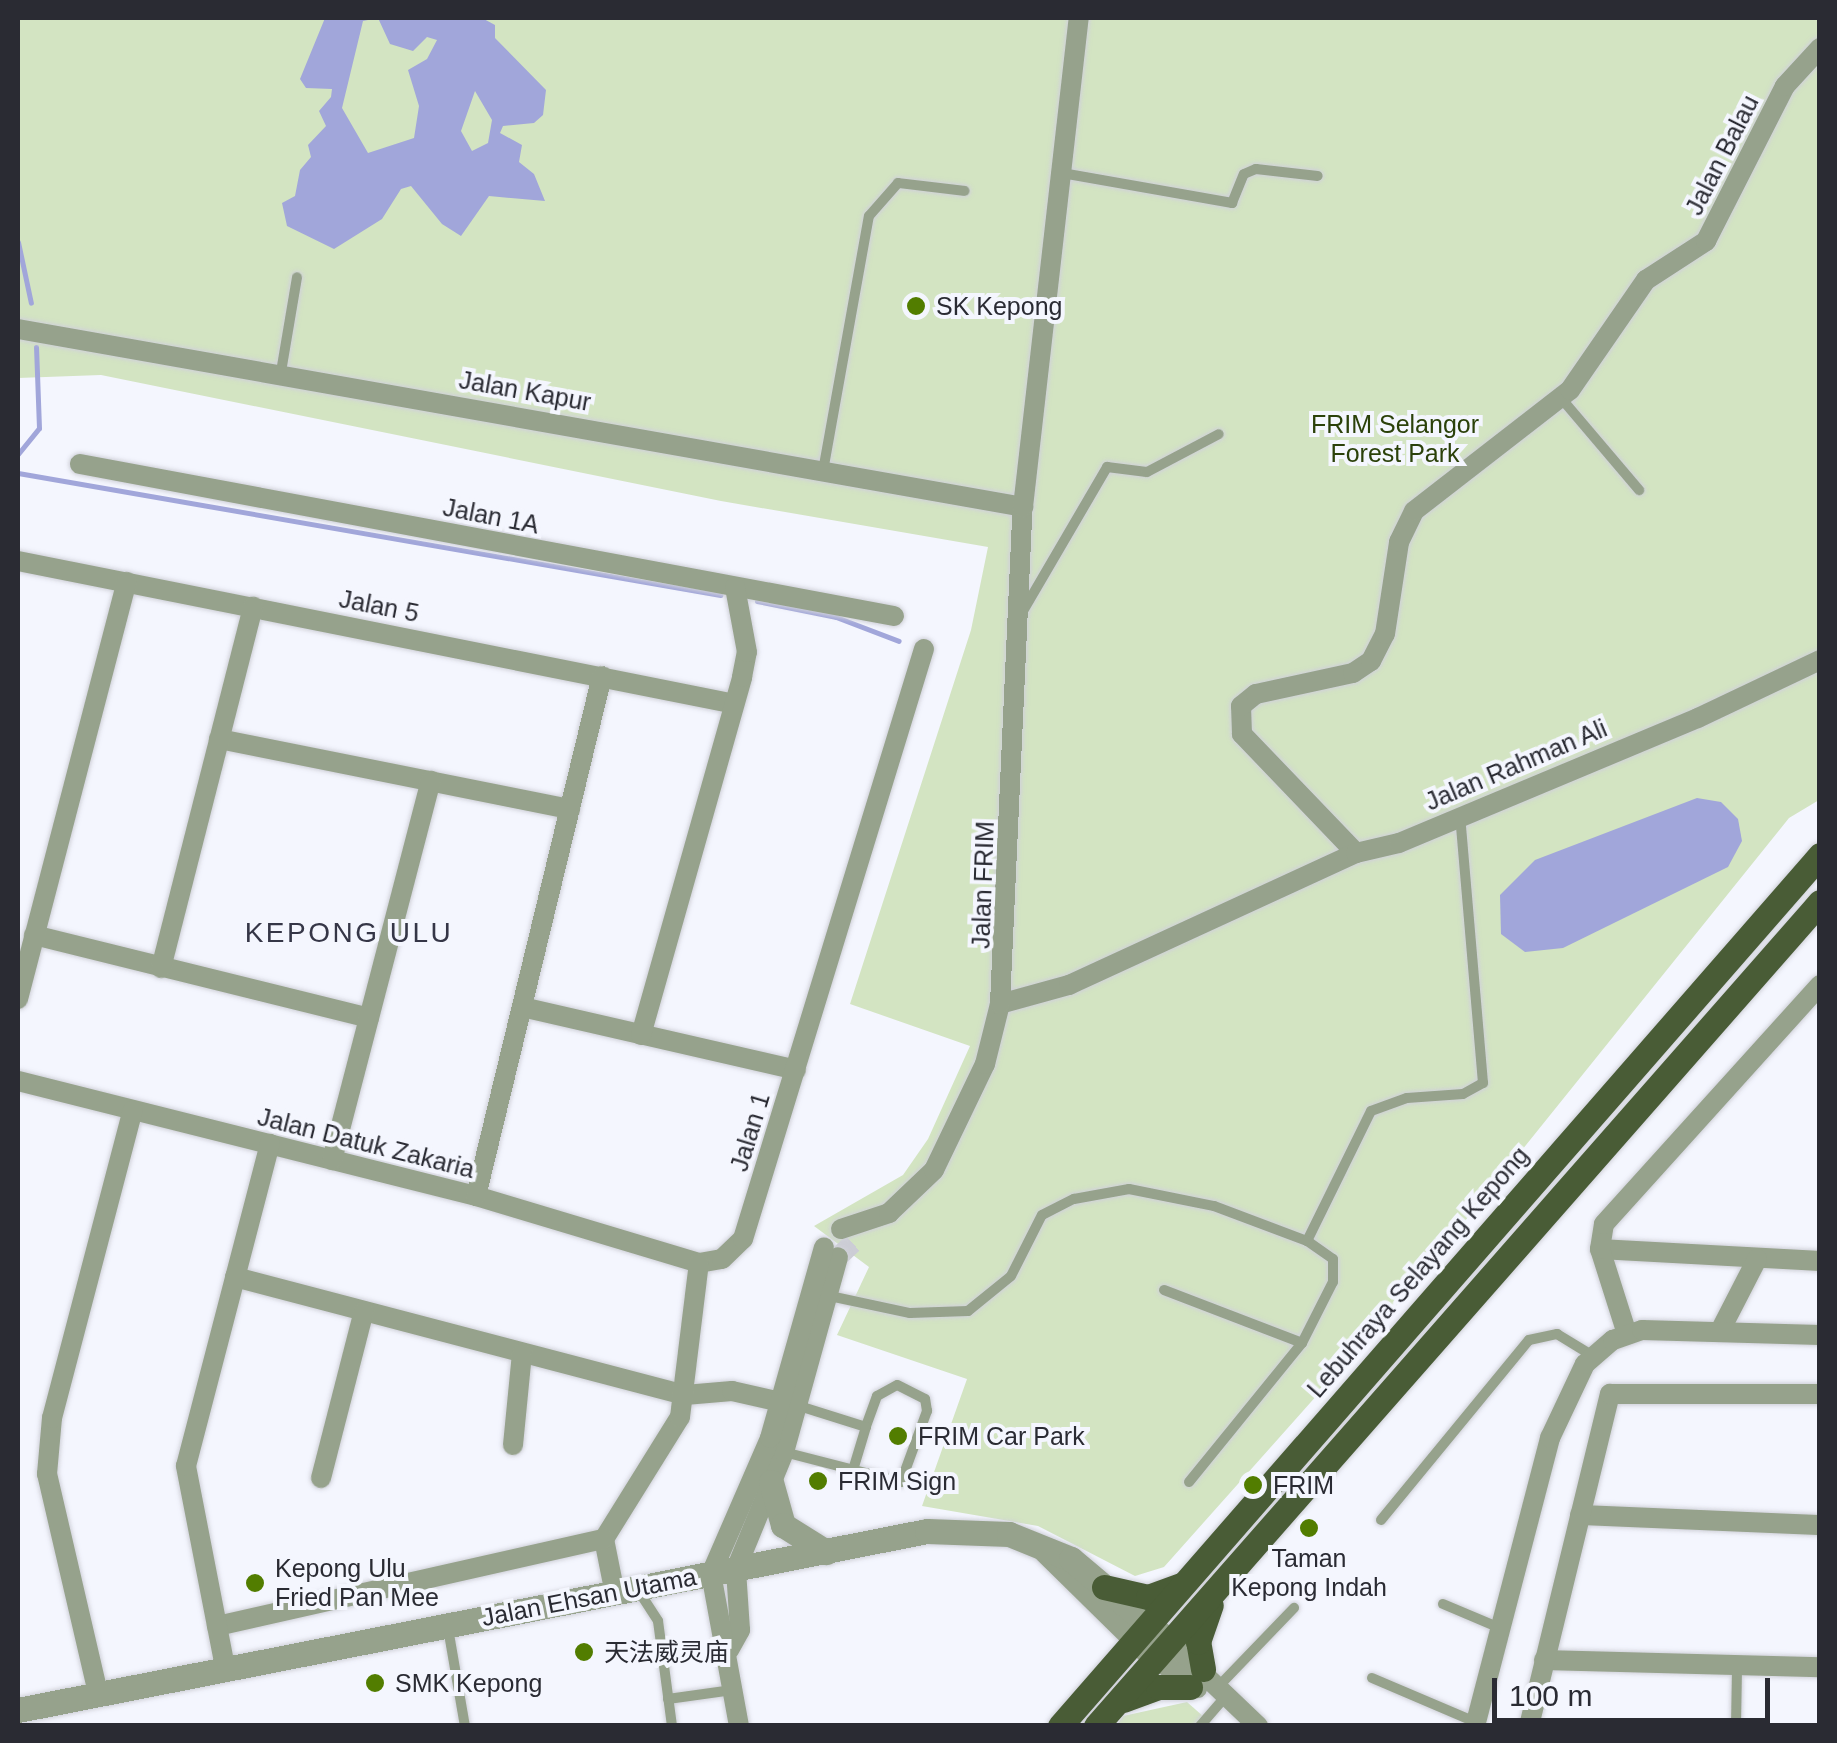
<!DOCTYPE html>
<meta charset="utf-8">
<style>
body{margin:0}
#map{position:relative;width:1837px;height:1743px;overflow:hidden;background:#f4f6fe;font-family:Arial,"Noto Sans SC",sans-serif}
div>[style]{position:absolute}
.green>*{inset:0;background:#d3e4c2}
.water>*{inset:0;background:#a1a6da}
.stream>*{height:5px;margin:-2.5px;padding:0 2.5px;transform-origin:2.5px;border-radius:2.5px;background:#a1a6da}
.minor-tunnel>*{height:20px;margin-top:-10px;transform-origin:0;background:repeating-linear-gradient(90deg,#cccdd5 0 20px,transparent 0 30px)}
.roads{filter:drop-shadow(0 0 2px #d0d1d9) drop-shadow(0 0 2px #d0d1d9)}
.service>*{height:10px;margin:-5px;padding:0 5px;transform-origin:5px;border-radius:5px;background:#96a28c}
.minor>*{height:20px;margin:-10px;padding:0 10px;transform-origin:10px;border-radius:10px;background:#96a28c}
.tertiary>*{height:25px;margin:-12.5px;padding:0 12.5px;transform-origin:12.5px;border-radius:12.5px;background:#96a28c}
.primary>*{height:25px;margin:-12.5px;padding:0 12.5px;transform-origin:12.5px;border-radius:12.5px;background:#495c36}
.dots>*{width:28px;height:28px;translate:-50% -50%;box-sizing:border-box;border:5px solid #f4f6fe;border-radius:50%}
span{translate:-50% -50%;white-space:nowrap;text-align:center;line-height:1.15;-webkit-text-stroke:8px #f4f6fe;paint-order:stroke}
.street-label{font-size:25px;color:#2a2b33}
.poi-label{font-size:25px;color:#2a2b33}
.left{translate:0 -50%;text-align:left}
.park-label{font-size:25px;color:#2b410a}
.neighbourhood-label{font-size:28px;color:#353647;letter-spacing:2.5px}
.frame{position:absolute;inset:0;border:20px solid #2a2b33;pointer-events:none}
.scale{position:absolute;left:1492px;top:1678px;width:278px;height:45px;box-sizing:border-box;border:5px solid #2a2b33;border-top:0;padding-left:12px;font-size:30px;line-height:35px;white-space:nowrap;color:#2a2b33;-webkit-text-stroke:8px #f4f6fe;paint-order:stroke}
</style>
<div id="map">
<div class="green">
<i style="clip-path:polygon(18px 18px,1819px 18px,1819px 800px,1789px 818px,1399px 1303px,1164px 1567px,1135px 1576px,1038px 1526px,922px 1506px,967px 1379px,837px 1335px,869px 1267px,814px 1226px,903px 1175px,928px 1139px,970px 1046px,850px 1004px,971px 630px,988px 547px,721px 501px,101px 375px,18px 378px)"></i>
<i style="clip-path:polygon(1187px 1702px,1213px 1725px,1116px 1726px,1123px 1716px)"></i>
</div>
<div class="water">
<i style="clip-path:polygon(evenodd,325px 18px,482px 18px,495px 25px,495px 38px,546px 90px,543px 115px,534px 123px,503px 126px,500px 133px,522px 145px,519px 162px,534px 174px,545px 201px,489px 196px,461px 236px,442px 224px,411px 186px,401px 189px,382px 219px,334px 249px,287px 226px,282px 203px,295px 196px,300px 170px,311px 157px,308px 145px,326px 126px,319px 111px,331px 97px,332px 89px,306px 88px,300px 79px,325px 18px,378px 18px,390px 44px,413px 51px,427px 37px,437px 40px,427px 59px,408px 70px,419px 106px,414px 138px,368px 153px,342px 108px,363px 21px,378px 18px,325px 18px,475px 91px,492px 120px,488px 143px,472px 151px,461px 131px,475px 91px)"></i>
<i style="clip-path:polygon(1697px 798px,1721px 802px,1738px 819px,1742px 841px,1728px 867px,1563px 948px,1525px 952px,1501px 934px,1500px 895px,1535px 860px)"></i>
</div>
<div class="stream">
<i style="left:18px;top:242px;width:62px;rotate:78deg"></i>
<i style="left:18px;top:454px;width:33px;rotate:-51deg"></i>
<i style="left:39px;top:428px;width:81px;rotate:-92.1deg"></i>
<i style="left:18px;top:473px;width:713px;rotate:9.86deg"></i>
<i style="left:757px;top:601px;width:81px;rotate:11.4deg"></i>
<i style="left:836px;top:617px;width:67px;rotate:20.9deg"></i>
</div>
<div class="minor-tunnel">
<i style="left:838px;top:1257px;width:25px;rotate:-43deg"></i>
</div>
<div class="roads">
<div class="service">
<i style="left:1062px;top:173px;width:173px;rotate:10deg"></i>
<i style="left:1232px;top:203px;width:31px;rotate:-68deg"></i>
<i style="left:1244px;top:174px;width:13px;rotate:-23deg"></i>
<i style="left:1256px;top:169px;width:62px;rotate:6.4deg"></i>
<i style="left:281px;top:372px;width:96px;rotate:-80.4deg"></i>
<i style="left:1561px;top:398px;width:121px;rotate:49.7deg"></i>
<i style="left:823px;top:471px;width:259px;rotate:-79.8deg"></i>
<i style="left:869px;top:216px;width:44px;rotate:-48.7deg"></i>
<i style="left:898px;top:183px;width:67px;rotate:6.8deg"></i>
<i style="left:1023px;top:611px;width:167px;rotate:-59.7deg"></i>
<i style="left:1107px;top:467px;width:40px;rotate:7.1deg"></i>
<i style="left:1147px;top:472px;width:81px;rotate:-27.8deg"></i>
<i style="left:1164px;top:1290px;width:148px;rotate:21deg"></i>
<i style="left:825px;top:1295px;width:87px;rotate:12deg"></i>
<i style="left:910px;top:1313px;width:58px;rotate:-2deg"></i>
<i style="left:968px;top:1311px;width:55px;rotate:-39.1deg"></i>
<i style="left:1011px;top:1276px;width:68px;rotate:-63.1deg"></i>
<i style="left:1042px;top:1215px;width:36px;rotate:-27deg"></i>
<i style="left:1074px;top:1199px;width:56px;rotate:-10.3deg"></i>
<i style="left:1129px;top:1189px;width:87px;rotate:11.3deg"></i>
<i style="left:1214px;top:1206px;width:99px;rotate:20.6deg"></i>
<i style="left:1307px;top:1241px;width:145px;rotate:-63.8deg"></i>
<i style="left:1371px;top:1111px;width:38px;rotate:-20deg"></i>
<i style="left:1407px;top:1098px;width:56px;rotate:-4.1deg"></i>
<i style="left:1463px;top:1094px;width:23px;rotate:-29deg"></i>
<i style="left:1483px;top:1083px;width:267px;rotate:-94.9deg"></i>
<i style="left:784px;top:1452px;width:121px;rotate:14.4deg"></i>
<i style="left:901px;top:1482px;width:76px;rotate:-69.9deg"></i>
<i style="left:927px;top:1411px;width:12px;rotate:-99deg"></i>
<i style="left:925px;top:1399px;width:31px;rotate:-153deg"></i>
<i style="left:897px;top:1385px;width:23px;rotate:151deg"></i>
<i style="left:877px;top:1396px;width:33px;rotate:110deg"></i>
<i style="left:866px;top:1427px;width:70px;rotate:-162.6deg"></i>
<i style="left:853px;top:1470px;width:45px;rotate:-73.2deg"></i>
<i style="left:1189px;top:1482px;width:179px;rotate:-50.9deg"></i>
<i style="left:1302px;top:1343px;width:68px;rotate:-63.1deg"></i>
<i style="left:1333px;top:1282px;width:23px;rotate:-90deg"></i>
<i style="left:1333px;top:1259px;width:32px;rotate:-145deg"></i>
<i style="left:1381px;top:1520px;width:233px;rotate:-50.6deg"></i>
<i style="left:1529px;top:1340px;width:29px;rotate:-12deg"></i>
<i style="left:1557px;top:1334px;width:42px;rotate:31.4deg"></i>
<i style="left:638px;top:1590px;width:37px;rotate:57deg"></i>
<i style="left:658px;top:1621px;width:106px;rotate:82.4deg"></i>
<i style="left:1443px;top:1604px;width:62px;rotate:22.8deg"></i>
<i style="left:448px;top:1628px;width:99px;rotate:80.2deg"></i>
<i style="left:1372px;top:1678px;width:112px;rotate:23.1deg"></i>
<i style="left:1215px;top:1690px;width:114px;rotate:-46.1deg"></i>
<i style="left:668px;top:1699px;width:65px;rotate:-8deg"></i>
<i style="left:1200px;top:1726px;width:37px;rotate:-49deg"></i>
<i style="left:1736px;top:1726px;width:60px;rotate:-89deg"></i>
</div>
<div class="minor">
<i style="left:18px;top:329px;width:1021px;rotate:10.04deg"></i>
<i style="left:80px;top:464px;width:828px;rotate:10.58deg"></i>
<i style="left:18px;top:561px;width:726px;rotate:11.28deg"></i>
<i style="left:219px;top:739px;width:358px;rotate:11.3deg"></i>
<i style="left:1356px;top:853px;width:165px;rotate:-133.8deg"></i>
<i style="left:1242px;top:734px;width:28px;rotate:-92deg"></i>
<i style="left:1241px;top:706px;width:19px;rotate:-39deg"></i>
<i style="left:1256px;top:694px;width:99px;rotate:-12.2deg"></i>
<i style="left:1353px;top:673px;width:22px;rotate:-34deg"></i>
<i style="left:1371px;top:661px;width:30px;rotate:-63deg"></i>
<i style="left:1385px;top:634px;width:93px;rotate:-81.3deg"></i>
<i style="left:1399px;top:542px;width:34px;rotate:-64deg"></i>
<i style="left:1414px;top:511px;width:197px;rotate:-37.8deg"></i>
<i style="left:1570px;top:390px;width:134px;rotate:-55.4deg"></i>
<i style="left:1646px;top:280px;width:72px;rotate:-33deg"></i>
<i style="left:1706px;top:241px;width:174px;rotate:-63deg"></i>
<i style="left:1785px;top:86px;width:52px;rotate:-47.4deg"></i>
<i style="left:34px;top:935px;width:345px;rotate:13.9deg"></i>
<i style="left:161px;top:968px;width:373px;rotate:-75.7deg"></i>
<i style="left:18px;top:999px;width:431px;rotate:-75.4deg"></i>
<i style="left:1000px;top:1004px;width:72px;rotate:-15.4deg"></i>
<i style="left:1069px;top:985px;width:316px;rotate:-24.7deg"></i>
<i style="left:1356px;top:853px;width:44px;rotate:-13.1deg"></i>
<i style="left:1399px;top:843px;width:324px;rotate:-22.7deg"></i>
<i style="left:1698px;top:718px;width:135px;rotate:-25.4deg"></i>
<i style="left:522px;top:1007px;width:281px;rotate:12.9deg"></i>
<i style="left:641px;top:1035px;width:372px;rotate:-74.2deg"></i>
<i style="left:742px;top:677px;width:25px;rotate:-79deg"></i>
<i style="left:747px;top:652px;width:66px;rotate:-100.5deg"></i>
<i style="left:18px;top:1081px;width:472px;rotate:14.1deg"></i>
<i style="left:476px;top:1196px;width:233px;rotate:16.7deg"></i>
<i style="left:699px;top:1263px;width:23px;rotate:-10deg"></i>
<i style="left:722px;top:1259px;width:29px;rotate:-44deg"></i>
<i style="left:743px;top:1239px;width:617px;rotate:-72.95deg"></i>
<i style="left:332px;top:1160px;width:392px;rotate:-75.4deg"></i>
<i style="left:476px;top:1196px;width:535px;rotate:-76.38deg"></i>
<i style="left:841px;top:1229px;width:51px;rotate:-18.4deg"></i>
<i style="left:889px;top:1213px;width:62px;rotate:-43.7deg"></i>
<i style="left:934px;top:1170px;width:118px;rotate:-64.3deg"></i>
<i style="left:985px;top:1064px;width:62px;rotate:-76deg"></i>
<i style="left:1000px;top:1004px;width:498px;rotate:-87.4deg"></i>
<i style="left:1023px;top:507px;width:492px;rotate:-83.5deg"></i>
<i style="left:1600px;top:1249px;width:220px;rotate:3.1deg"></i>
<i style="left:235px;top:1277px;width:465px;rotate:14.7deg"></i>
<i style="left:685px;top:1395px;width:47px;rotate:-4.9deg"></i>
<i style="left:732px;top:1391px;width:68px;rotate:12.8deg"></i>
<i style="left:1720px;top:1331px;width:81px;rotate:-62.8deg"></i>
<i style="left:1627px;top:1334px;width:89px;rotate:-107.6deg"></i>
<i style="left:1600px;top:1249px;width:25px;rotate:-81deg"></i>
<i style="left:1604px;top:1224px;width:322px;rotate:-47.9deg"></i>
<i style="left:513px;top:1445px;width:92px;rotate:-84.4deg"></i>
<i style="left:321px;top:1478px;width:172px;rotate:-75.6deg"></i>
<i style="left:1580px;top:1515px;width:240px;rotate:2.4deg"></i>
<i style="left:615px;top:1594px;width:56px;rotate:-101.3deg"></i>
<i style="left:604px;top:1539px;width:144px;rotate:-58.1deg"></i>
<i style="left:680px;top:1417px;width:155px;rotate:-83deg"></i>
<i style="left:217px;top:1626px;width:397px;rotate:-12.7deg"></i>
<i style="left:1170px;top:1642px;width:122px;rotate:43.7deg"></i>
<i style="left:729px;top:1650px;width:23px;rotate:-61deg"></i>
<i style="left:740px;top:1630px;width:61px;rotate:-93.8deg"></i>
<i style="left:736px;top:1569px;width:126px;rotate:-67.7deg"></i>
<i style="left:784px;top:1452px;width:202px;rotate:-74.5deg"></i>
<i style="left:1155px;top:1658px;width:52px;rotate:35.5deg"></i>
<i style="left:1544px;top:1660px;width:276px;rotate:1.5deg"></i>
<i style="left:225px;top:1667px;width:205px;rotate:-101deg"></i>
<i style="left:186px;top:1466px;width:333px;rotate:-75.4deg"></i>
<i style="left:98px;top:1693px;width:225px;rotate:-103.1deg"></i>
<i style="left:47px;top:1474px;width:56px;rotate:-84.9deg"></i>
<i style="left:52px;top:1418px;width:318px;rotate:-75.3deg"></i>
<i style="left:739px;top:1726px;width:155px;rotate:-100.4deg"></i>
<i style="left:711px;top:1574px;width:148px;rotate:-66.5deg"></i>
<i style="left:770px;top:1438px;width:198px;rotate:-74.2deg"></i>
<i style="left:1475px;top:1726px;width:298px;rotate:-75.4deg"></i>
<i style="left:1550px;top:1438px;width:82px;rotate:-64.7deg"></i>
<i style="left:1585px;top:1364px;width:37px;rotate:-41deg"></i>
<i style="left:1613px;top:1340px;width:31px;rotate:-19deg"></i>
<i style="left:1642px;top:1330px;width:178px;rotate:1.6deg"></i>
<i style="left:1529px;top:1726px;width:342px;rotate:-76.3deg"></i>
<i style="left:1610px;top:1394px;width:210px"></i>
</div>
<div class="tertiary">
<i style="left:771px;top:1482px;width:45px;rotate:74.4deg"></i>
<i style="left:783px;top:1525px;width:51px;rotate:32.1deg"></i>
<i style="left:1046px;top:1551px;width:153px;rotate:44.5deg"></i>
<i style="left:18px;top:1710px;width:926px;rotate:-11.14deg"></i>
<i style="left:927px;top:1531px;width:82px;rotate:2.1deg"></i>
<i style="left:1009px;top:1534px;width:67px;rotate:22deg"></i>
<i style="left:1071px;top:1559px;width:124px;rotate:40.1deg"></i>
</div>
<div class="primary">
<i style="left:1104px;top:1587px;width:45px;rotate:12.8deg"></i>
<i style="left:1148px;top:1597px;width:35px;rotate:-20deg"></i>
<i style="left:1203px;top:1669px;width:27px;rotate:-100deg"></i>
<i style="left:1198px;top:1642px;width:39px;rotate:-71deg"></i>
<i style="left:1123px;top:1700px;width:37px;rotate:-20deg"></i>
<i style="left:1158px;top:1687px;width:32px"></i>
<i style="left:1060px;top:1726px;width:1156px;rotate:-48.89deg"></i>
<i style="left:1096px;top:1726px;width:1097px;rotate:-48.7deg"></i>
</div>
</div>
<div class="dots">
<i style="left:916px;top:306px;background:#527d00"></i>
<i style="left:898px;top:1436px;background:#527d00"></i>
<i style="left:818px;top:1481px;background:#527d00"></i>
<i style="left:1253px;top:1485px;background:#527d00"></i>
<i style="left:1309px;top:1528px;background:#527d00"></i>
<i style="left:255px;top:1583px;background:#527d00"></i>
<i style="left:584px;top:1652px;background:#527d00"></i>
<i style="left:375px;top:1683px;background:#527d00"></i>
</div>
<div class="street-label">
<span style="left:1722px;top:155px;rotate:-63deg">Jalan Balau</span>
<span style="left:525px;top:391px;rotate:10deg">Jalan Kapur</span>
<span style="left:491px;top:516px;rotate:11deg">Jalan 1A</span>
<span style="left:379px;top:606px;rotate:11deg">Jalan 5</span>
<span style="left:1516px;top:765px;rotate:-23deg">Jalan Rahman Ali</span>
<span style="left:983px;top:885px;rotate:-88deg">Jalan FRIM</span>
<span style="left:750px;top:1132px;rotate:-73deg">Jalan 1</span>
<span style="left:366px;top:1143px;rotate:14deg">Jalan Datuk Zakaria</span>
<span style="left:1418px;top:1272px;rotate:-49deg">Lebuhraya Selayang Kepong</span>
<span style="left:589px;top:1597px;rotate:-11deg">Jalan Ehsan Utama</span>
</div>
<div class="poi-label">
<span class="left" style="left:936px;top:306px">SK Kepong</span>
<span class="left" style="left:918px;top:1436px">FRIM Car Park</span>
<span class="left" style="left:838px;top:1481px">FRIM Sign</span>
<span class="left" style="left:1273px;top:1485px">FRIM</span>
<span style="left:1309px;top:1573px">Taman<br>Kepong Indah</span>
<span class="left" style="left:275px;top:1583px">Kepong Ulu<br>Fried Pan Mee</span>
<span class="left" style="left:604px;top:1652px">天法威灵庙</span>
<span class="left" style="left:395px;top:1683px">SMK Kepong</span>
</div>
<div class="park-label">
<span style="left:1395px;top:439px">FRIM Selangor<br>Forest Park</span>
</div>
<div class="neighbourhood-label">
<span style="left:349px;top:933px">KEPONG ULU</span>
</div>
<div class="frame"></div>
<div class="scale">100 m</div>
</div>
